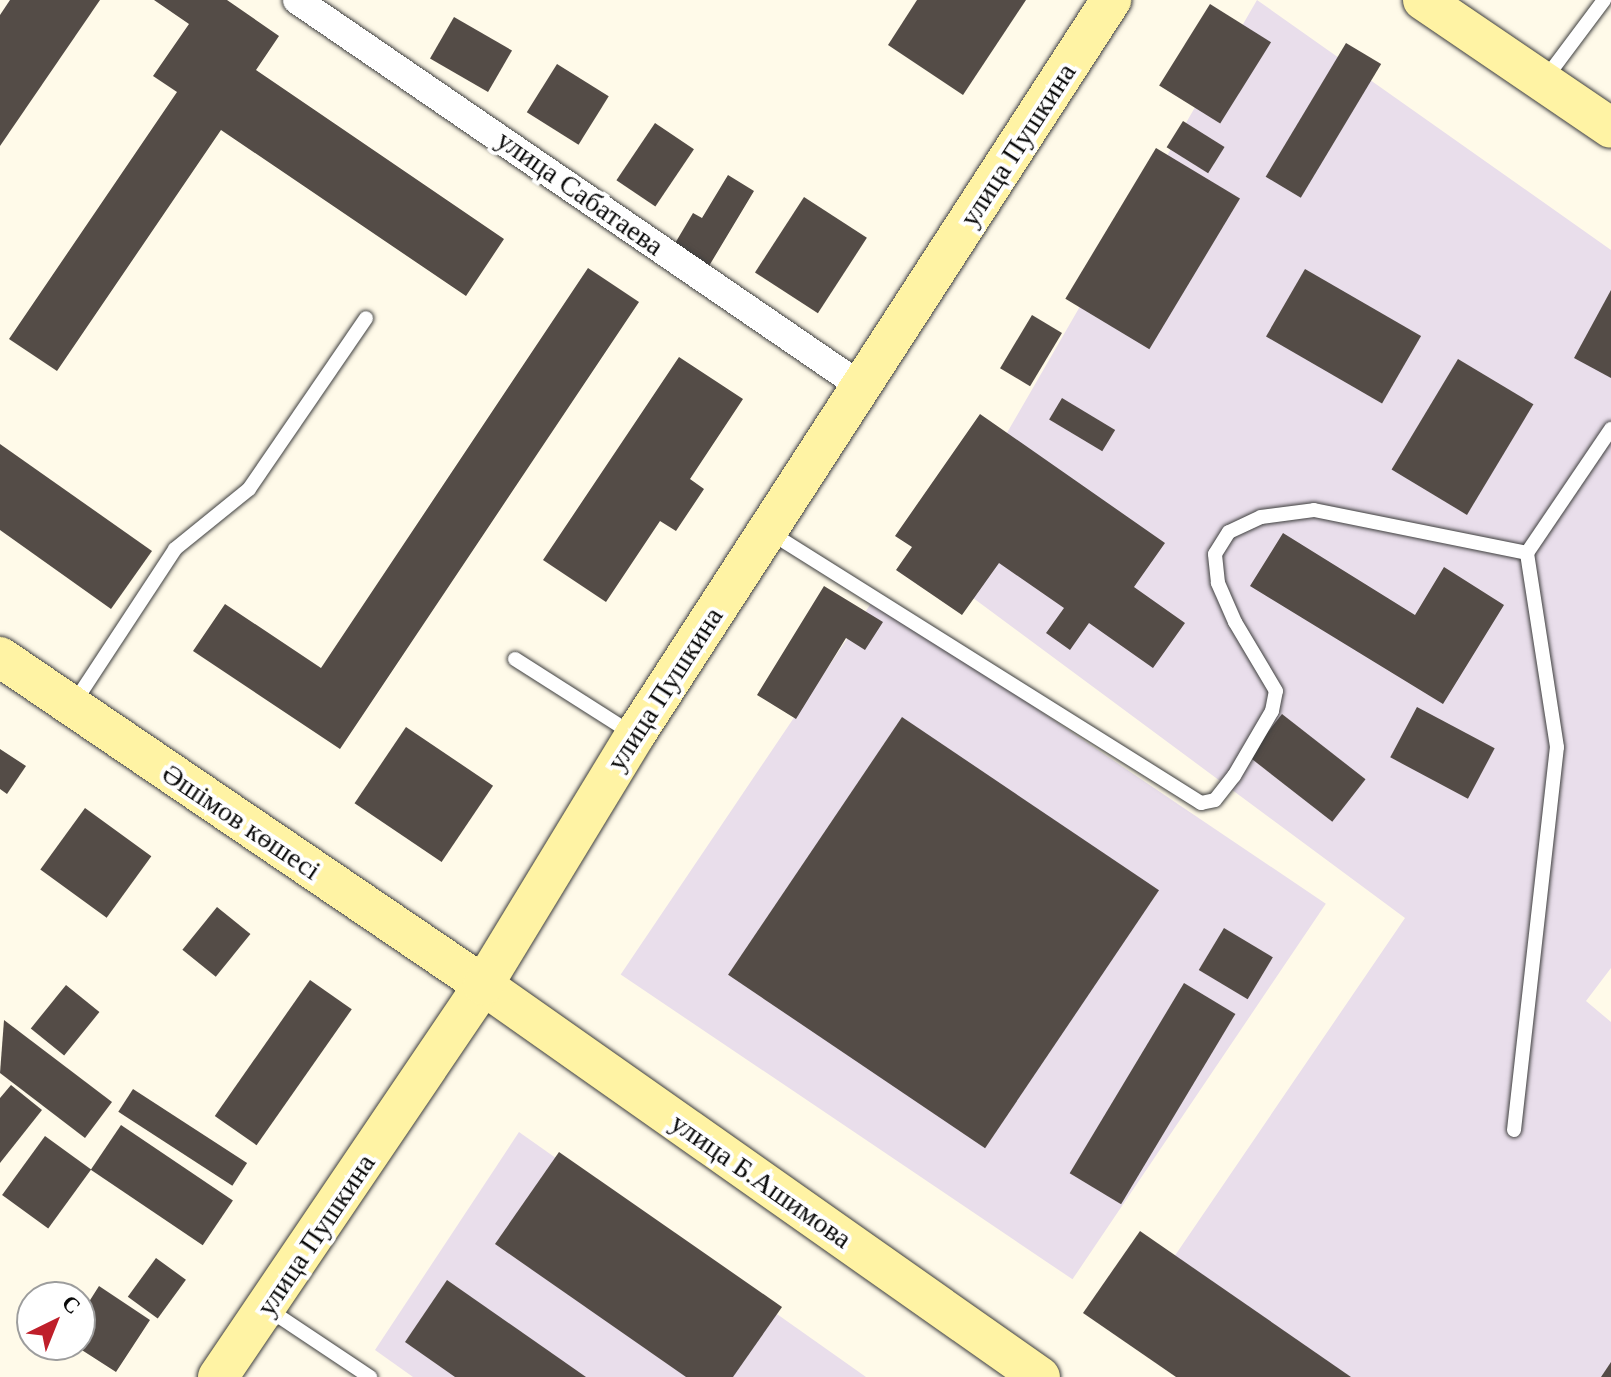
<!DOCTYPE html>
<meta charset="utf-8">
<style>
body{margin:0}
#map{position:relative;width:1611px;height:1377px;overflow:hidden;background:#fffae9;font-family:"Times New Roman",serif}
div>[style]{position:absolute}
.industrial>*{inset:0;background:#e9deeb;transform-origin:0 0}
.building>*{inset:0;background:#544c47;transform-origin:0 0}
.roads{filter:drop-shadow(0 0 2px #3e3e3e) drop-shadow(0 0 2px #3e3e3e)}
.lane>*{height:14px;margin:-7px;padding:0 7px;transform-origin:7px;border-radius:7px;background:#fff}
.street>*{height:28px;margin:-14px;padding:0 14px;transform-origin:14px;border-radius:14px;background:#fff}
.secondary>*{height:40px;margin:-20px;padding:0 20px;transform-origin:20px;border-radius:20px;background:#fff3a4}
span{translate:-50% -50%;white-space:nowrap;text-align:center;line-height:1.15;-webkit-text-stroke:8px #fff;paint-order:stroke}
.street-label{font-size:28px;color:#0b0b0b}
.north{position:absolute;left:16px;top:1281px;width:80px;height:80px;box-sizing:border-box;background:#fff;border:2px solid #9d9d9d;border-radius:50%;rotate:43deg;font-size:22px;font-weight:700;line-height:32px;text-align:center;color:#0b0b0b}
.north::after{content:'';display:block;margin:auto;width:28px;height:36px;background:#bf1f2a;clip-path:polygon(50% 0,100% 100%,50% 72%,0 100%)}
</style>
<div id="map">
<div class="industrial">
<i style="clip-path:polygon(1257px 0,1611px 250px,1611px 968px,1586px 1001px,1611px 1022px,1611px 1377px,1246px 1377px,1144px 1301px,1405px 918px,930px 566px)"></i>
<i style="left:874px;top:599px;width:545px;height:453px;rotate:34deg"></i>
<i style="clip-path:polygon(519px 1132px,866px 1377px,413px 1377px,375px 1350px)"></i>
</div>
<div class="building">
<i style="clip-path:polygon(10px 0,100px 0,0 146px,0 15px)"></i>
<i style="clip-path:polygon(154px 0,227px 0,279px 36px,256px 70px,504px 239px,466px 296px,221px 130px,57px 371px,9px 339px,177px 92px,153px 76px,189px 24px)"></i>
<i style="clip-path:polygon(917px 0,1026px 0,963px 95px,888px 45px)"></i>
<i style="left:1210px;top:4px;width:72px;height:96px;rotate:32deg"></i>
<i style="left:454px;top:17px;width:67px;height:48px;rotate:30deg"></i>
<i style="left:1346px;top:43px;width:41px;height:156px;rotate:31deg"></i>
<i style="left:557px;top:64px;width:61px;height:57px;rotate:32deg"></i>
<i style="left:1183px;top:121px;width:49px;height:31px;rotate:32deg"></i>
<i style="left:655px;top:123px;width:47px;height:69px;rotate:34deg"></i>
<i style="left:1156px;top:148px;width:98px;height:176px;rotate:31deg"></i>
<i style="clip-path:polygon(728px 175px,754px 191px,709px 266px,674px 245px,693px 213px,702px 218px)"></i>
<i style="left:804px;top:197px;width:75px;height:90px;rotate:33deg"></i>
<i style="clip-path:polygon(588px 268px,639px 302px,340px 749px,193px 651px,225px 604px,321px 668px)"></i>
<i style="left:1305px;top:269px;width:134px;height:78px;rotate:30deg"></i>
<i style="clip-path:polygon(1611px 290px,1611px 378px,1574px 358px)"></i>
<i style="left:1032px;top:315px;width:35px;height:62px;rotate:31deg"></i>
<i style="clip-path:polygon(679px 357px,743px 399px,690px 479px,704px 489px,676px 531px,660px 521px,606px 602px,543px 560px)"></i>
<i style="left:1458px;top:359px;width:88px;height:129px;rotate:31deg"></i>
<i style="left:1062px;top:398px;width:62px;height:25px;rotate:31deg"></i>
<i style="clip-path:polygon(980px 414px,1165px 543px,1134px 587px,1185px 623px,1153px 668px,1089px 623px,1070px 650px,1046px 633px,1064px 608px,999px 563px,962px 615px,896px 570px,912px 547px,895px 536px)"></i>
<i style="clip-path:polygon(0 444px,152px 551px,111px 609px,0 530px)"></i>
<i style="clip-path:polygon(1283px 533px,1415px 615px,1444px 567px,1504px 605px,1443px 704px,1250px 586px)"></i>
<i style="clip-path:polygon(824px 586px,883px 622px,865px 650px,846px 638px,796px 719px,757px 695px)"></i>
<i style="left:1417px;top:707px;width:88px;height:57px;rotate:28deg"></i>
<i style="left:1282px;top:714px;width:106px;height:54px;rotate:38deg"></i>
<i style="left:902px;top:717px;width:310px;height:311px;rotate:34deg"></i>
<i style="left:406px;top:727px;width:105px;height:92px;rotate:34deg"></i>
<i style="clip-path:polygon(0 749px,26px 766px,7px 794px,0 789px)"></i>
<i style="left:85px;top:808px;width:82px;height:76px;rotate:36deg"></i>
<i style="left:217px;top:907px;width:43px;height:55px;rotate:39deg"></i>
<i style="left:1224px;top:928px;width:57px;height:49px;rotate:31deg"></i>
<i style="left:310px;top:980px;width:51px;height:166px;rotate:35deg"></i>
<i style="left:1184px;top:983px;width:60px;height:222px;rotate:31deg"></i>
<i style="left:66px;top:985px;width:43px;height:56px;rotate:39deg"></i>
<i style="clip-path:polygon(4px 1020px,112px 1102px,85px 1138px,0 1073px)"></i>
<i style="clip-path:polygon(11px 1085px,42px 1110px,0 1163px,0 1098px)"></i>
<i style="left:133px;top:1089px;width:136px;height:27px;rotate:33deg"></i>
<i style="left:121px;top:1125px;width:135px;height:54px;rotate:34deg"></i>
<i style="left:45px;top:1136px;width:57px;height:73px;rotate:36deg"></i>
<i style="clip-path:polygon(559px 1152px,782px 1307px,733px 1377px,686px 1377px,495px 1244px)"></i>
<i style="clip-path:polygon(1140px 1231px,1351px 1377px,1176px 1377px,1083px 1313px)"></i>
<i style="left:156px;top:1258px;width:37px;height:48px;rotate:36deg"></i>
<i style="clip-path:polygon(447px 1280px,586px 1377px,455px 1377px,405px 1342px)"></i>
<i style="clip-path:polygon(99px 1286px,150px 1320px,116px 1372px,74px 1345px,80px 1345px,80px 1316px)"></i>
<i style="clip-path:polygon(1611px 1362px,1611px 1377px,1601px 1377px)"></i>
</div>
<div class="roads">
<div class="lane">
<i style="left:1545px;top:79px;width:99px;rotate:-53.2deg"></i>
<i style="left:771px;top:533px;width:508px;rotate:32.12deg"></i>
<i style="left:1201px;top:803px;width:14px;rotate:-12deg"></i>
<i style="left:1215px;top:800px;width:31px;rotate:-52deg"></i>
<i style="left:1234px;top:776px;width:75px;rotate:-59.7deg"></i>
<i style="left:1272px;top:711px;width:20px;rotate:-79deg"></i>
<i style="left:1276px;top:691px;width:80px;rotate:-120.7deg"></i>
<i style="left:1235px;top:622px;width:43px;rotate:-113.6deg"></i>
<i style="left:1218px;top:583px;width:29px;rotate:-96deg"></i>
<i style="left:1215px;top:554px;width:26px;rotate:-58deg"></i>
<i style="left:1229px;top:532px;width:35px;rotate:-25deg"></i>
<i style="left:1261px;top:517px;width:53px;rotate:-7.5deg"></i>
<i style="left:1314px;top:510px;width:217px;rotate:11.4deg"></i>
<i style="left:515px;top:659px;width:138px;rotate:32.5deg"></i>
<i style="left:74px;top:703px;width:184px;rotate:-56.7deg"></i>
<i style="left:175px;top:549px;width:95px;rotate:-39deg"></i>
<i style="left:249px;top:489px;width:207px;rotate:-55.6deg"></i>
<i style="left:1514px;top:1130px;width:385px;rotate:-83.6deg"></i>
<i style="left:1557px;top:747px;width:196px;rotate:-98.8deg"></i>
<i style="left:1527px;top:553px;width:150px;rotate:-55.9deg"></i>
<i style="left:268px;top:1309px;width:123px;rotate:33.7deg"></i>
</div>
<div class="street">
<i style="left:297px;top:0;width:685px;rotate:34.41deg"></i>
</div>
<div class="secondary">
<i style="left:1423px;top:0;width:227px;rotate:34.2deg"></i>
<i style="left:0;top:657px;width:584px;rotate:34.18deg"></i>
<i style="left:483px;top:985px;width:681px;rotate:35.14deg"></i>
<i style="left:218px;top:1377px;width:473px;rotate:-55.9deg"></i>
<i style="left:483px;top:985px;width:293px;rotate:-58.7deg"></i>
<i style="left:635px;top:735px;width:876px;rotate:-57.07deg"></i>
</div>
</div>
<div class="street-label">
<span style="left:1018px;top:145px;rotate:-57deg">улица Пушкина</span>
<span style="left:580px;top:193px;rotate:35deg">улица Сабатаева</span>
<span style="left:665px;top:689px;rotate:-57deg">улица Пушкина</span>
<span style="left:241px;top:822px;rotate:34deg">Әшімов көшесі</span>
<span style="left:761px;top:1181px;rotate:35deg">улица Б.Ашимова</span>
<span style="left:316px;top:1235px;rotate:-56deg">улица Пушкина</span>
</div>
<div class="north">С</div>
</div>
